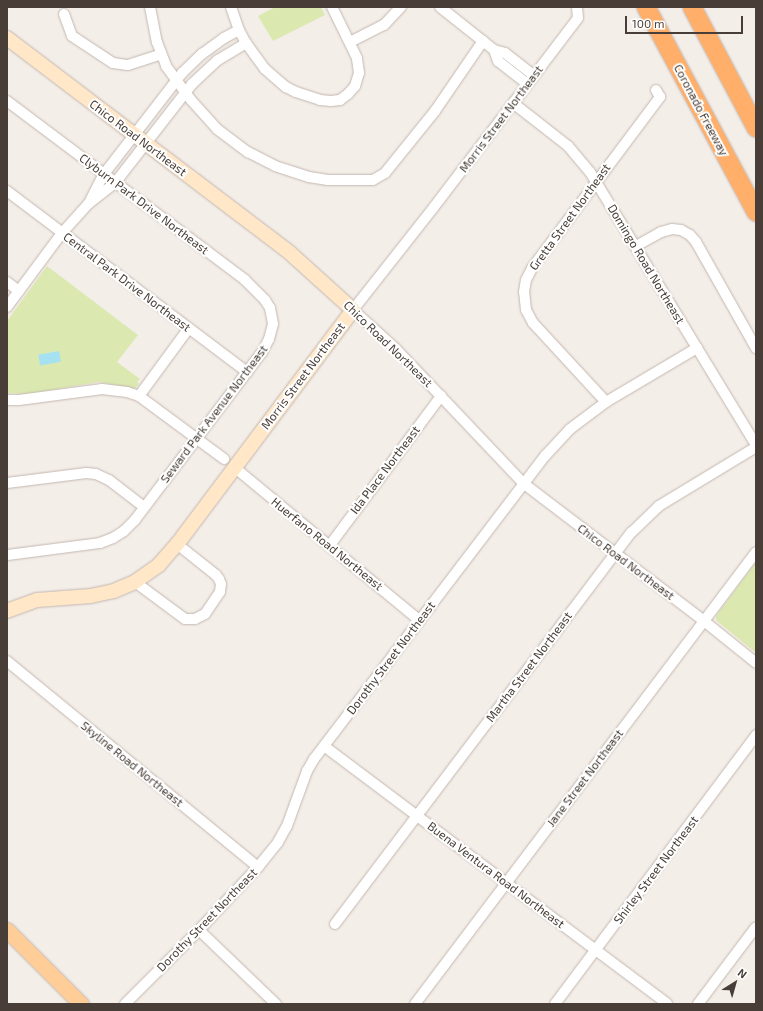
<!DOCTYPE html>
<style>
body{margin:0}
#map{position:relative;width:763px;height:1011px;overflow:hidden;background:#f4eee9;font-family:"Exo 2",sans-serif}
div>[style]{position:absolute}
.green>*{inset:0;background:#dbe9b1}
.water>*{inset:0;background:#a5e1f1;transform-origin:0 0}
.roads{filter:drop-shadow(0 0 1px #c3b7ae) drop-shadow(0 0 1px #c3b7ae)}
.street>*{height:10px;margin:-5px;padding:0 5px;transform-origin:5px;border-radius:5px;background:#fff}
.secondary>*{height:14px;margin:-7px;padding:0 7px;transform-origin:7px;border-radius:7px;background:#ffe7c8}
.primary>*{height:15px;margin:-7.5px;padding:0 7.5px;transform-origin:7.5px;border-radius:7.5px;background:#ffcd97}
.highway>*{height:18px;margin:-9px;padding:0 9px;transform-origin:9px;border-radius:9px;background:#ffaf69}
span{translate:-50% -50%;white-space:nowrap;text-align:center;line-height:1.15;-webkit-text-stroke:4px #fff;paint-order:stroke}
.street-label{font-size:12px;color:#483e37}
.frame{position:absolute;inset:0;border:8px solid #483e37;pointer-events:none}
.north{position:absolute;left:715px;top:963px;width:40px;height:40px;-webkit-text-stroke:3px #fff;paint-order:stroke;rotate:37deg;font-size:11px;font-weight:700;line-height:16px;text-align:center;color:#483e37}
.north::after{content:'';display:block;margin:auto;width:14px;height:18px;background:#483e37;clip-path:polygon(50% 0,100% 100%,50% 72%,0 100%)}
.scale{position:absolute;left:625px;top:16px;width:118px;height:18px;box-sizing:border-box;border:2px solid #483e37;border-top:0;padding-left:5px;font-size:12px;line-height:14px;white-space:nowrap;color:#483e37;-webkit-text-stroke:3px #fff;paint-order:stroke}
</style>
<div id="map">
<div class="green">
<i style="clip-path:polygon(275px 7px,321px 7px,325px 15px,273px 41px,258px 16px)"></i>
<i style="clip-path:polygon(47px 266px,138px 335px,117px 362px,140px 379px,137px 382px,139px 384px,134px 389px,99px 382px,28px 394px,7px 393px,7px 321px)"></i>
<i style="clip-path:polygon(756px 562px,756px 653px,717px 621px,716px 619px,716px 616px)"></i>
</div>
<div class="water">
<i style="left:59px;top:351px;width:11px;height:21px;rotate:80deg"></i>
</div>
<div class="roads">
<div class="street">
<i style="left:150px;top:7px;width:36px;rotate:79deg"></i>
<i style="left:157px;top:42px;width:26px;rotate:69deg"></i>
<i style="left:166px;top:66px;width:42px;rotate:53.7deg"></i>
<i style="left:191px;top:100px;width:39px;rotate:48deg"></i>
<i style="left:217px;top:129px;width:39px;rotate:37deg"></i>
<i style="left:248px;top:152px;width:30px;rotate:27deg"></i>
<i style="left:275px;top:166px;width:36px;rotate:18deg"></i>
<i style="left:309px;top:177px;width:19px;rotate:9deg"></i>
<i style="left:328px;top:180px;width:45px"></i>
<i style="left:373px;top:180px;width:14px;rotate:-30deg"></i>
<i style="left:385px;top:173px;width:80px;rotate:-51.1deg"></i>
<i style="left:435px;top:111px;width:85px;rotate:-55.6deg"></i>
<i style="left:231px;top:7px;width:24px;rotate:71deg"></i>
<i style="left:239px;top:30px;width:15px;rotate:62deg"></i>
<i style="left:246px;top:43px;width:32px;rotate:54deg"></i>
<i style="left:265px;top:69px;width:28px;rotate:41deg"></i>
<i style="left:286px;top:87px;width:11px;rotate:27deg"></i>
<i style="left:296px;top:92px;width:25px;rotate:18deg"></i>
<i style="left:320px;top:100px;width:11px;rotate:5deg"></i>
<i style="left:331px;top:101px;width:9px;rotate:-6deg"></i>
<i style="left:340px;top:100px;width:10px;rotate:-37deg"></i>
<i style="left:348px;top:94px;width:11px;rotate:-49deg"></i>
<i style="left:355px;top:86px;width:14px;rotate:-73deg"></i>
<i style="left:359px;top:73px;width:15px;rotate:-98deg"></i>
<i style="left:357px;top:58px;width:57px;rotate:-116.1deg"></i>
<i style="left:440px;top:7px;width:69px;rotate:38.5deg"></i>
<i style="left:494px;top:50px;width:11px;rotate:15deg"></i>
<i style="left:505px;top:53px;width:36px;rotate:38deg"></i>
<i style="left:577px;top:7px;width:11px;rotate:85deg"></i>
<i style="left:578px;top:18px;width:238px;rotate:127.3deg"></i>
<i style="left:434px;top:207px;width:131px;rotate:128.2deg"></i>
<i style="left:353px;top:310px;width:58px;rotate:42.2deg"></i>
<i style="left:396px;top:349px;width:185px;rotate:46.5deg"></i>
<i style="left:523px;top:483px;width:228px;rotate:37.3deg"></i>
<i style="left:704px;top:621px;width:67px;rotate:38.9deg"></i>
<i style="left:64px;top:14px;width:23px;rotate:70deg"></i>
<i style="left:72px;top:36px;width:49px;rotate:33.4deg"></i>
<i style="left:113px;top:63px;width:15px;rotate:8deg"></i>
<i style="left:128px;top:65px;width:35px;rotate:-18deg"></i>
<i style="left:350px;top:42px;width:38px;rotate:-27deg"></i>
<i style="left:384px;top:25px;width:25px;rotate:-47deg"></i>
<i style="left:494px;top:50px;width:12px;rotate:70deg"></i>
<i style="left:498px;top:61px;width:37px;rotate:38deg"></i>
<i style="left:7px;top:101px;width:298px;rotate:36.9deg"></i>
<i style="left:245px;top:280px;width:28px;rotate:45deg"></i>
<i style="left:265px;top:300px;width:9px;rotate:58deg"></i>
<i style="left:270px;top:308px;width:16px;rotate:79deg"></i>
<i style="left:273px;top:324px;width:16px;rotate:105deg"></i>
<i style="left:269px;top:339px;width:15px;rotate:118deg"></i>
<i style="left:262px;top:352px;width:211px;rotate:127.1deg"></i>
<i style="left:135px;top:520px;width:16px;rotate:135deg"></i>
<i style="left:124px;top:531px;width:13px;rotate:148deg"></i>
<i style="left:113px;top:538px;width:14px;rotate:159deg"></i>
<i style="left:100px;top:543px;width:94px;rotate:172.6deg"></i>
<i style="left:513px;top:103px;width:70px;rotate:38deg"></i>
<i style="left:568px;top:146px;width:34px;rotate:50deg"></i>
<i style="left:590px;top:172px;width:320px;rotate:58.7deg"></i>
<i style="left:7px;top:191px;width:301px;rotate:37deg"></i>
<i style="left:90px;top:201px;width:30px;rotate:-63deg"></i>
<i style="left:104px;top:174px;width:128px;rotate:-52.3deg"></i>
<i style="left:182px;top:73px;width:28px;rotate:-44deg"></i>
<i style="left:202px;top:54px;width:27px;rotate:-36deg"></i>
<i style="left:224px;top:38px;width:17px;rotate:-28deg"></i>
<i style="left:636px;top:246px;width:29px;rotate:-29deg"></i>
<i style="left:661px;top:232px;width:11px;rotate:-15deg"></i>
<i style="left:672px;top:229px;width:9px;rotate:6deg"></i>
<i style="left:681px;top:230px;width:10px;rotate:29deg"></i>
<i style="left:690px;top:235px;width:9px;rotate:49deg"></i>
<i style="left:696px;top:242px;width:122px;rotate:60.5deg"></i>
<i style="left:7px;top:282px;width:15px;rotate:37deg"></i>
<i style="left:7px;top:307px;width:92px;rotate:-53.4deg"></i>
<i style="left:62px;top:233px;width:39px;rotate:-48deg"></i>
<i style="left:88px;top:204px;width:34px;rotate:-38deg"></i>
<i style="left:115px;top:183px;width:125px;rotate:-52.1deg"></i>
<i style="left:192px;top:84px;width:35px;rotate:-43deg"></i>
<i style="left:218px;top:60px;width:33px;rotate:-31deg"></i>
<i style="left:139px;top:396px;width:84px;rotate:-53.7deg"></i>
<i style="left:7px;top:400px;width:12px"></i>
<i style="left:19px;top:400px;width:84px;rotate:-7.5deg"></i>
<i style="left:102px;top:389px;width:25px;rotate:7deg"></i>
<i style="left:127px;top:392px;width:13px;rotate:18deg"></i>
<i style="left:139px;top:396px;width:106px;rotate:36.5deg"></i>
<i style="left:606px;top:402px;width:108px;rotate:-132.7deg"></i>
<i style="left:533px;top:323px;width:15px;rotate:-118deg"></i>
<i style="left:526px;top:310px;width:18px;rotate:-96deg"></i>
<i style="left:524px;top:292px;width:12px;rotate:-81deg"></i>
<i style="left:526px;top:280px;width:13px;rotate:-63deg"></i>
<i style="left:532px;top:268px;width:214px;rotate:-53.2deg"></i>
<i style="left:660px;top:97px;width:8px;rotate:-120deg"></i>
<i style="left:234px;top:467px;width:241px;rotate:39.6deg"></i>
<i style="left:7px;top:483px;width:80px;rotate:-7.2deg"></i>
<i style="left:86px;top:473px;width:10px;rotate:6deg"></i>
<i style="left:96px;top:474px;width:14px;rotate:25deg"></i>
<i style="left:109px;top:480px;width:44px;rotate:37.6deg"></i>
<i style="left:330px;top:545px;width:186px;rotate:-53.3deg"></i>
<i style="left:135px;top:582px;width:62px;rotate:36.5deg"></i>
<i style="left:185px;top:619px;width:10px"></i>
<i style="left:195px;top:619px;width:11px;rotate:-27deg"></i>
<i style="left:205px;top:614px;width:27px;rotate:-56deg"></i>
<i style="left:220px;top:592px;width:8px;rotate:-83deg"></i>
<i style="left:221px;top:584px;width:5px;rotate:-112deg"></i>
<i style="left:219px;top:579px;width:5px;rotate:-127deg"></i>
<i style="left:216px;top:575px;width:50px;rotate:-141.5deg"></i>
<i style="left:7px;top:661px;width:325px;rotate:39.4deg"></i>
<i style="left:324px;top:746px;width:429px;rotate:36.9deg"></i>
<i style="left:335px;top:924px;width:492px;rotate:-52.9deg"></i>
<i style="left:632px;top:532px;width:37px;rotate:-44deg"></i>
<i style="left:659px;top:506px;width:114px;rotate:-31.3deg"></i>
<i style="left:199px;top:930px;width:107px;rotate:43.9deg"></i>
<i style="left:125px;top:1004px;width:105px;rotate:-45deg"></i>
<i style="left:199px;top:930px;width:86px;rotate:-46.9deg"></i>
<i style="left:258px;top:867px;width:32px;rotate:-51deg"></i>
<i style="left:278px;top:842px;width:18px;rotate:-61deg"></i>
<i style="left:287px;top:826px;width:59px;rotate:-70deg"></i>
<i style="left:307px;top:771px;width:14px;rotate:-60deg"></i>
<i style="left:314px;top:759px;width:381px;rotate:-52.7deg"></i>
<i style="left:545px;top:456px;width:37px;rotate:-47deg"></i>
<i style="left:570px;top:429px;width:45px;rotate:-36.9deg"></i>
<i style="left:606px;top:402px;width:106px;rotate:-30.7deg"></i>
<i style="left:415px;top:1004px;width:566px;rotate:-52.97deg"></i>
<i style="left:555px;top:1004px;width:336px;rotate:-53.2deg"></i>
<i style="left:698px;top:1004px;width:96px;rotate:-53deg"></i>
</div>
<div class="secondary">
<i style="left:7px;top:38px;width:355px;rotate:37.2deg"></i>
<i style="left:290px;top:253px;width:85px;rotate:42.1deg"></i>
<i style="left:353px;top:310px;width:293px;rotate:126.9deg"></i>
<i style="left:177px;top:544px;width:28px;rotate:131deg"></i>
<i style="left:159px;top:565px;width:29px;rotate:145deg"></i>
<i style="left:135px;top:582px;width:23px;rotate:157deg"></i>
<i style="left:114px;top:591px;width:24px;rotate:168deg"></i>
<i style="left:91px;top:596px;width:54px;rotate:175.8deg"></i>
<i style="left:37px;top:600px;width:32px;rotate:160deg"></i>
</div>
<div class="primary">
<i style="left:7px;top:930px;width:105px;rotate:45deg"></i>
</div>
<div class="highway">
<i style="left:646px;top:7px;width:233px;rotate:61.8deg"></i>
<i style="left:692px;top:7px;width:137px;rotate:62.1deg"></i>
</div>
</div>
<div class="street-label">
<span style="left:701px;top:110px;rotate:62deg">Coronado Freeway</span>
<span style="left:501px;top:119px;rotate:-53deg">Morris Street Northeast</span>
<span style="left:138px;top:138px;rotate:37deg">Chico Road Northeast</span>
<span style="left:144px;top:204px;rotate:37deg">Clyburn Park Drive Northeast</span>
<span style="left:570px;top:217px;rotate:-54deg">Gretta Street Northeast</span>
<span style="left:646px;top:264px;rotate:59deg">Domingo Road Northeast</span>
<span style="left:127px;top:282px;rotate:37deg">Central Park Drive Northeast</span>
<span style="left:388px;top:344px;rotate:44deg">Chico Road Northeast</span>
<span style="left:303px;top:376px;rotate:-53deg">Morris Street Northeast</span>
<span style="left:214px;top:414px;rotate:-53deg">Seward Park Avenue Northeast</span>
<span style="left:385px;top:470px;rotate:-53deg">Ida Place Northeast</span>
<span style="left:327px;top:544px;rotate:39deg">Huerfano Road Northeast</span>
<span style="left:626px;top:562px;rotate:37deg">Chico Road Northeast</span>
<span style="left:391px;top:658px;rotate:-53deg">Dorothy Street Northeast</span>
<span style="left:529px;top:667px;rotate:-53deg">Martha Street Northeast</span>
<span style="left:132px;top:764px;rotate:39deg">Skyline Road Northeast</span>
<span style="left:585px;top:778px;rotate:-53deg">Jane Street Northeast</span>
<span style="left:656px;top:870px;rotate:-53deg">Shirley Street Northeast</span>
<span style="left:496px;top:875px;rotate:37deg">Buena Ventura Road Northeast</span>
<span style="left:207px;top:920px;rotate:-46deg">Dorothy Street Northeast</span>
</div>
<div class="frame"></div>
<div class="north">N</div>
<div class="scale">100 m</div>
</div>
